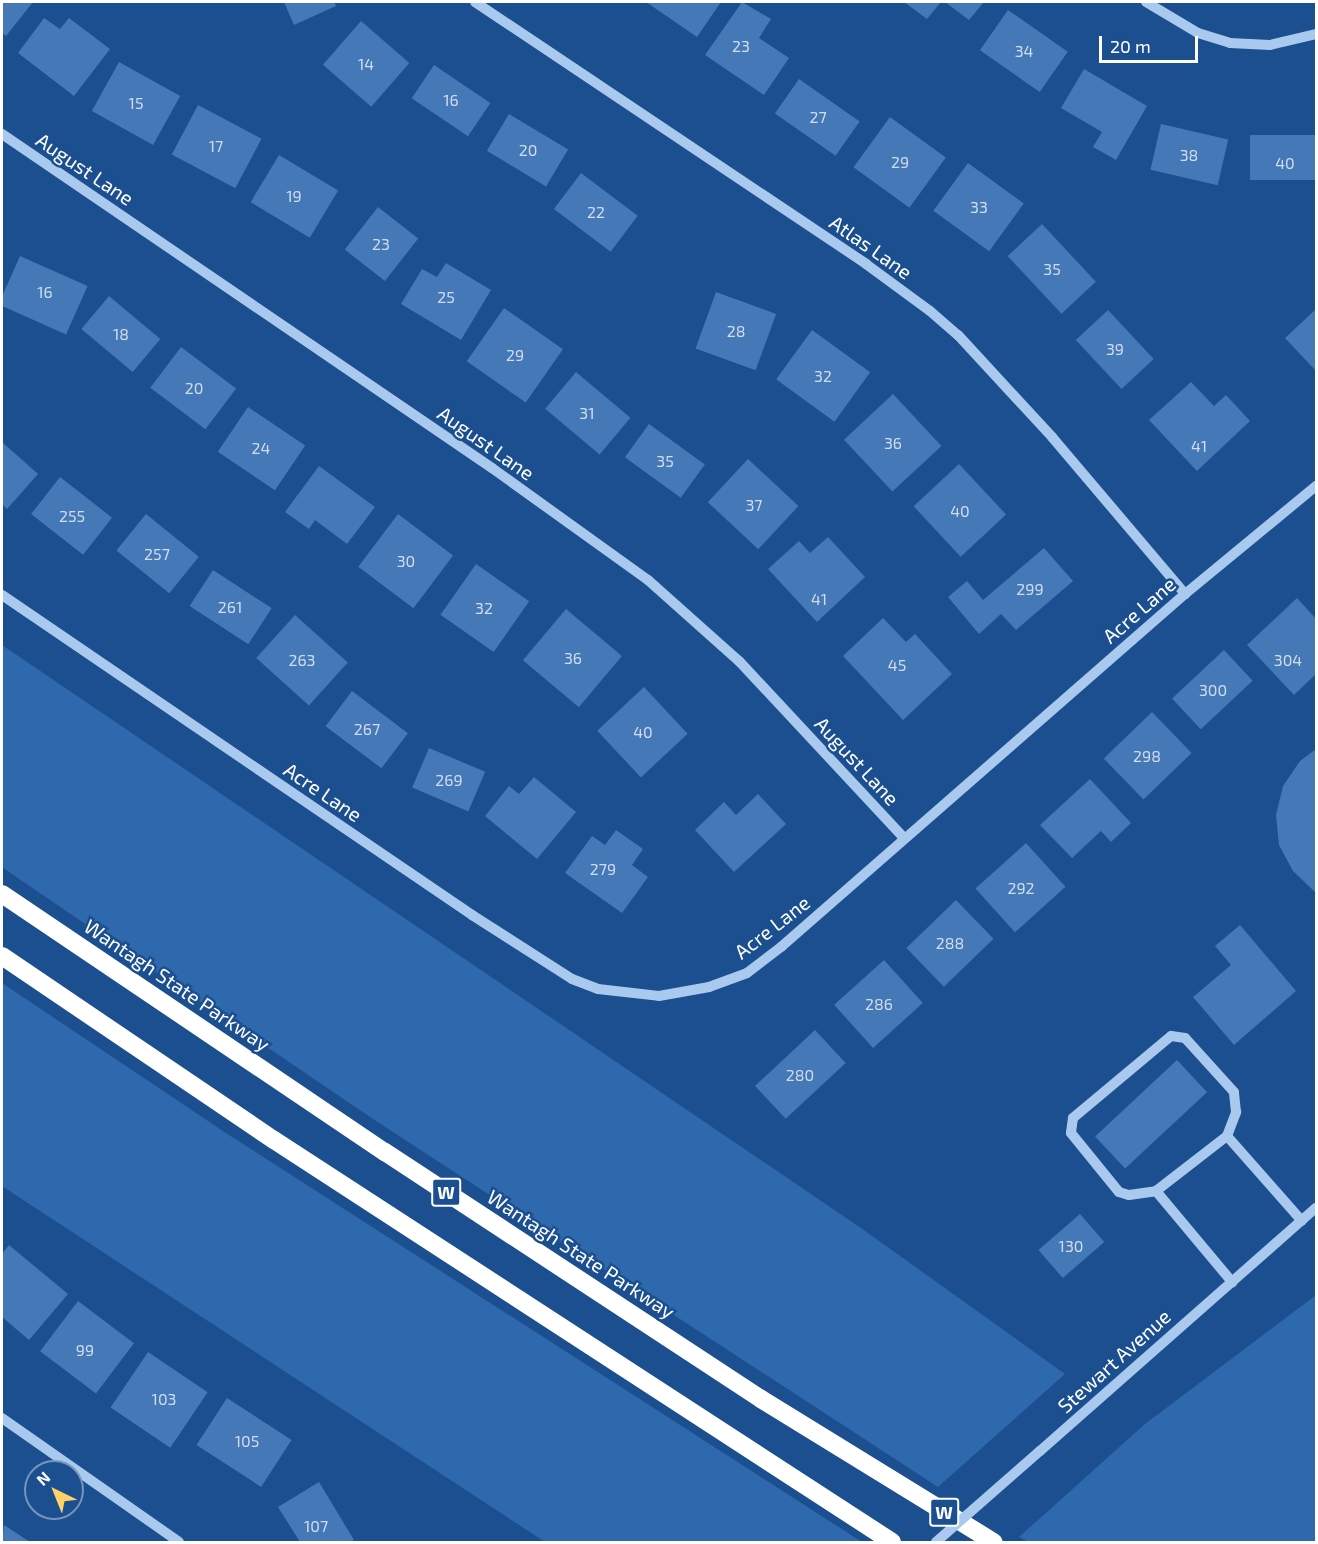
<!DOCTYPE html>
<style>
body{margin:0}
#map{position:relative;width:1318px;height:1544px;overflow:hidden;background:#1b4f8f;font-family:"Exo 2",sans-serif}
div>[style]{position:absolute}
.green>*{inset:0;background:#2e69ad}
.building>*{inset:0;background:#4478b7;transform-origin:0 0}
.minor>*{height:10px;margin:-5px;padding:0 5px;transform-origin:5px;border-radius:5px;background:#a9c9ee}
.highway>*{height:18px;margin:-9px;padding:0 9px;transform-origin:9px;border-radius:9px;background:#fff}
.minor-bridge>*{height:10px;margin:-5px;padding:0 5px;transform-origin:5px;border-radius:5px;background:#a9c9ee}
span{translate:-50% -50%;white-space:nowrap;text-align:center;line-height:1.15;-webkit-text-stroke:5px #1b4f8f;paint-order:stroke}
.number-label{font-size:16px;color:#d0dded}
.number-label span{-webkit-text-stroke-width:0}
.shield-label span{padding:2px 4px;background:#1b4f8f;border:2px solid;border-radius:4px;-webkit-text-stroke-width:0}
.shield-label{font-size:18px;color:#fff;font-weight:700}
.street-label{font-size:20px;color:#fff}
.frame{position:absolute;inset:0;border:3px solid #fff;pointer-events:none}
.north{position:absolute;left:24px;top:1460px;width:60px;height:60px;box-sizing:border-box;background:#1b4f8f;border:2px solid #7695bc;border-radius:50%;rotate:317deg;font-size:16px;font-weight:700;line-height:24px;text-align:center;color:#fff}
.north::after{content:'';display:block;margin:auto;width:21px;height:27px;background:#ffd166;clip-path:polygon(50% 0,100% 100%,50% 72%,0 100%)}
.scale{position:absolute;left:1099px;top:36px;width:99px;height:27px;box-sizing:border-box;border:3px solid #fff;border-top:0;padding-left:8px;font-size:18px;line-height:21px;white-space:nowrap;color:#fff;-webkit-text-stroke:4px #1b4f8f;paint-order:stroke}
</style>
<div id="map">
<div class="green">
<i style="clip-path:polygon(2px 645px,861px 1228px,1065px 1374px,938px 1487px,373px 1119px,22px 881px,2px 867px)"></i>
<i style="clip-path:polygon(2px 983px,226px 1133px,862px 1542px,545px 1542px,2px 1186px)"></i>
<i style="clip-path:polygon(1316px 1295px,1316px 1542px,1028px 1542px,1019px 1537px,1145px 1424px)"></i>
</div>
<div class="building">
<i style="clip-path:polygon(2px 2px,33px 2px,6px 36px,2px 33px)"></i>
<i style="clip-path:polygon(284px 2px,334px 2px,336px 6px,294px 25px)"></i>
<i style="clip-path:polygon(646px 2px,721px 2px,697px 37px)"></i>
<i style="clip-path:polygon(742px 2px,771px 19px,759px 38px,789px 58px,764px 95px,705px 55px)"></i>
<i style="clip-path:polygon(904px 2px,941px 2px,927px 19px)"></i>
<i style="clip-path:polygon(945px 2px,984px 2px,969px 20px)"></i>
<i style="left:1008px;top:10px;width:73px;height:49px;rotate:35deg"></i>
<i style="clip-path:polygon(44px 18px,60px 29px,69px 18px,110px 49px,74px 96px,18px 53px)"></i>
<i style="left:361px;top:21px;width:64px;height:58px;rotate:41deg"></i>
<i style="left:119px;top:62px;width:70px;height:56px;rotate:29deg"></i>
<i style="left:434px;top:65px;width:68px;height:40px;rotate:34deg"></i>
<i style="clip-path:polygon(1084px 69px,1147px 106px,1116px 160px,1093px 147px,1102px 132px,1061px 108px)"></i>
<i style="left:799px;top:79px;width:74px;height:42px;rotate:35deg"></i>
<i style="left:198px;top:105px;width:72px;height:56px;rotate:28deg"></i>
<i style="left:509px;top:114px;width:69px;height:43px;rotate:31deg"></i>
<i style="left:890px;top:117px;width:69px;height:62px;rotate:36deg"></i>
<i style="left:1161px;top:124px;width:69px;height:47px;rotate:13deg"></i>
<i style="left:1316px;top:135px;width:45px;height:66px;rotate:90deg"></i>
<i style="left:279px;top:155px;width:69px;height:55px;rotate:31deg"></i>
<i style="left:968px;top:163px;width:69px;height:59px;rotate:36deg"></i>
<i style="left:581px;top:173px;width:71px;height:45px;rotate:37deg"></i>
<i style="left:378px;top:207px;width:51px;height:54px;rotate:38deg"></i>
<i style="left:1042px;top:224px;width:79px;height:47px;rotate:47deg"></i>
<i style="left:20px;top:256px;width:74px;height:53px;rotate:24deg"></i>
<i style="clip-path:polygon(446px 263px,491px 290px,461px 340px,401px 304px,422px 269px,437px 277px)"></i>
<i style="left:716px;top:292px;width:64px;height:60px;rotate:20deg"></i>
<i style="left:109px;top:296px;width:67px;height:43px;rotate:40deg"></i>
<i style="left:504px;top:308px;width:72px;height:65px;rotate:35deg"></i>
<i style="clip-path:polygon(1316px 309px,1316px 371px,1285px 338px)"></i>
<i style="left:1108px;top:310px;width:67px;height:44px;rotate:47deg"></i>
<i style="left:812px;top:330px;width:72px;height:61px;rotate:36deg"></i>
<i style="left:181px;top:347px;width:69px;height:51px;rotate:37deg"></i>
<i style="left:576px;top:372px;width:71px;height:48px;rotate:40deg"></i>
<i style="clip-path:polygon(1191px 382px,1214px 406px,1226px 395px,1250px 421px,1197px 471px,1149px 420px)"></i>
<i style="left:893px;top:394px;width:71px;height:67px;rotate:47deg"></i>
<i style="left:248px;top:407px;width:69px;height:54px;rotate:34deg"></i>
<i style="left:649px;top:424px;width:69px;height:41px;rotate:36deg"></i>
<i style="clip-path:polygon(2px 442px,38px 474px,7px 509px,2px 504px)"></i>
<i style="left:748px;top:459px;width:69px;height:59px;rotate:43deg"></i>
<i style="left:959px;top:464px;width:69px;height:62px;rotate:47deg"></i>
<i style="clip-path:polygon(319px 466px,375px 507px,347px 544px,315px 520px,309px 529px,285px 512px)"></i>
<i style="left:60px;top:477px;width:66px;height:47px;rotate:38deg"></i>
<i style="left:146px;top:514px;width:68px;height:47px;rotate:39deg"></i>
<i style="left:398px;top:514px;width:69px;height:66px;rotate:37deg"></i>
<i style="clip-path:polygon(828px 537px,865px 577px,817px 622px,768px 569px,799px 541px,810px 553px)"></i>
<i style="clip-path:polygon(1044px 548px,1073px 581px,1016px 630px,1001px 614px,979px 634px,948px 597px,967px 581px,983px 600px)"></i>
<i style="left:476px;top:564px;width:65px;height:62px;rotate:35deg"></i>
<i style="left:213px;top:570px;width:70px;height:43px;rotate:33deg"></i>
<i style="clip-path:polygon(1297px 598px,1316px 619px,1316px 674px,1294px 695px,1247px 645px)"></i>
<i style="left:566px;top:609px;width:73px;height:67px;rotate:40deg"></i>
<i style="left:295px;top:615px;width:71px;height:58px;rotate:42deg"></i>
<i style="clip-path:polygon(883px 618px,906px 642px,915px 634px,952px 674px,903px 720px,843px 656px)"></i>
<i style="left:1224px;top:650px;width:42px;height:71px;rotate:47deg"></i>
<i style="left:644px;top:687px;width:64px;height:64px;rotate:47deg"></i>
<i style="left:352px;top:691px;width:70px;height:44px;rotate:37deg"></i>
<i style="left:1152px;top:712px;width:57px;height:67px;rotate:46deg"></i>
<i style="left:429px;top:748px;width:61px;height:43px;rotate:23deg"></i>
<i style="clip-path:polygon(1316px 749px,1316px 893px,1293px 871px,1279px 845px,1276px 815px,1283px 786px,1300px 761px)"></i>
<i style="clip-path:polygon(534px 777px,576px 812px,537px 859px,485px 816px,509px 786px,519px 794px)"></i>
<i style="clip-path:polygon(1090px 779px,1131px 823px,1111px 842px,1101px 831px,1072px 858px,1040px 825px)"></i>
<i style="clip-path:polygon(758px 794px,786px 824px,734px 872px,695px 830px,724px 802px,736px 815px)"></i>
<i style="clip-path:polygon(616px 830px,643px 849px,632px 865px,648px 877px,622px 913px,565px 873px,592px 836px,605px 845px)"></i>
<i style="left:1026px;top:843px;width:59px;height:68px;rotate:48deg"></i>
<i style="left:956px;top:900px;width:54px;height:69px;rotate:46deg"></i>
<i style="clip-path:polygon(1240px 925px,1296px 991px,1234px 1045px,1193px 997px,1231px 965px,1215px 946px)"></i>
<i style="left:884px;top:960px;width:58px;height:67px;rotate:48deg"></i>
<i style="left:815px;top:1030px;width:45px;height:82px;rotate:47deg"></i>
<i style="left:1177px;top:1060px;width:44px;height:112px;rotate:47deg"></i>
<i style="left:1080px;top:1214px;width:37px;height:55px;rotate:49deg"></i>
<i style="clip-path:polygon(9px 1245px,68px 1294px,29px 1340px,2px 1317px,2px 1254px)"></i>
<i style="left:78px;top:1301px;width:70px;height:63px;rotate:37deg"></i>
<i style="left:148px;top:1352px;width:72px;height:67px;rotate:34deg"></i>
<i style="left:227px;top:1398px;width:77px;height:56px;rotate:33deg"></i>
<i style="clip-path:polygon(319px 1482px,354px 1540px,349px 1542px,300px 1542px,278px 1507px)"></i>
<i style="clip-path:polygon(4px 1525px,30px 1542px,2px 1542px)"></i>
</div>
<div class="minor">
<i style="left:475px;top:2px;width:471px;rotate:33.8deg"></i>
<i style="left:866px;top:264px;width:79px;rotate:36.3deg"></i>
<i style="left:930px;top:311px;width:37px;rotate:41deg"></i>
<i style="left:958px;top:335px;width:139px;rotate:47.3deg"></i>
<i style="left:1052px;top:437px;width:206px;rotate:49.7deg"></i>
<i style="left:1146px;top:2px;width:61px;rotate:30.8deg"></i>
<i style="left:1198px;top:33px;width:34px;rotate:17deg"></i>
<i style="left:1230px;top:43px;width:40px;rotate:2.9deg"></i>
<i style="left:1270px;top:45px;width:47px;rotate:-13.4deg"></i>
<i style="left:2px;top:134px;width:593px;rotate:34.28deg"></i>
<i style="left:492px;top:468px;width:192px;rotate:35.7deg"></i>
<i style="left:648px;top:580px;width:122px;rotate:41.7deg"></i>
<i style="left:739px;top:661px;width:242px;rotate:47deg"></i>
<i style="left:2px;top:595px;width:569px;rotate:34.25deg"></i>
<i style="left:472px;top:915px;width:119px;rotate:32.6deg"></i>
<i style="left:572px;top:979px;width:28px;rotate:21deg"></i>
<i style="left:598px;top:989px;width:61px;rotate:6.5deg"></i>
<i style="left:659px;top:996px;width:51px;rotate:-10.2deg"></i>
<i style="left:709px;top:987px;width:40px;rotate:-20.2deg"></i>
<i style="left:747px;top:973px;width:43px;rotate:-37.4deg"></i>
<i style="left:781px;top:947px;width:536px;rotate:-41.15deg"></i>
<i style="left:1185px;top:594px;width:170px;rotate:-39.5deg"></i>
<i style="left:1227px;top:1136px;width:113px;rotate:48.6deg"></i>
<i style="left:1156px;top:1191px;width:90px;rotate:-37.8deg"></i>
<i style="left:1227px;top:1136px;width:26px;rotate:-69deg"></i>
<i style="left:1236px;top:1112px;width:20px;rotate:-96deg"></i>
<i style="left:1234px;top:1092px;width:73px;rotate:-132.2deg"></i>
<i style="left:1185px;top:1038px;width:14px;rotate:-172deg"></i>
<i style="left:1171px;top:1036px;width:128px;rotate:140.1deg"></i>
<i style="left:1073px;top:1118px;width:15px;rotate:98deg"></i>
<i style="left:1071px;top:1133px;width:76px;rotate:50.9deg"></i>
<i style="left:1119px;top:1192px;width:10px;rotate:17deg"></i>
<i style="left:1129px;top:1195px;width:27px;rotate:-8deg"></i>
<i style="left:1156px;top:1191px;width:119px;rotate:50.1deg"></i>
<i style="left:2px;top:1418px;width:216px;rotate:35deg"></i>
<i style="left:1040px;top:1451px;width:368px;rotate:-41.4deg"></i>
</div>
<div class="highway">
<i style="left:2px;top:894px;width:462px;rotate:34deg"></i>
<i style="left:385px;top:1152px;width:450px;rotate:33.3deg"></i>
<i style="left:761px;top:1399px;width:273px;rotate:31.6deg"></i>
<i style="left:2px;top:956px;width:328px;rotate:34.1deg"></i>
<i style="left:274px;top:1140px;width:737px;rotate:33.04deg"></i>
</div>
<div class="minor-bridge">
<i style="left:936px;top:1542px;width:138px;rotate:-41.2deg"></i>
</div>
<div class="number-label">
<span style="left:741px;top:46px">23</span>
<span style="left:1024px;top:51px">34</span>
<span style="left:366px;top:64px">14</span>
<span style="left:451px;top:100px">16</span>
<span style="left:136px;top:103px">15</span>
<span style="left:818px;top:117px">27</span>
<span style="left:216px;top:146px">17</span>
<span style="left:528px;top:150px">20</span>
<span style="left:1189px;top:155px">38</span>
<span style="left:900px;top:162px">29</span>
<span style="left:1285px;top:163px">40</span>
<span style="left:294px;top:196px">19</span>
<span style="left:979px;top:207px">33</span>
<span style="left:596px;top:212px">22</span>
<span style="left:381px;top:244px">23</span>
<span style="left:1052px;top:269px">35</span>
<span style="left:45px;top:292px">16</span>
<span style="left:446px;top:297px">25</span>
<span style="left:736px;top:331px">28</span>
<span style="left:121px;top:334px">18</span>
<span style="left:1115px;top:349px">39</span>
<span style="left:515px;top:355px">29</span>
<span style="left:823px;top:376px">32</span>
<span style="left:194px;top:388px">20</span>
<span style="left:587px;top:413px">31</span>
<span style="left:893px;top:443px">36</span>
<span style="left:1199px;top:446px">41</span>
<span style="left:261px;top:448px">24</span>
<span style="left:665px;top:461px">35</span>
<span style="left:754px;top:505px">37</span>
<span style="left:960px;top:511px">40</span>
<span style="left:72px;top:516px">255</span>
<span style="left:157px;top:554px">257</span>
<span style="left:406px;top:561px">30</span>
<span style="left:1030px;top:589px">299</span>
<span style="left:819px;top:599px">41</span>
<span style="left:230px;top:607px">261</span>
<span style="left:484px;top:608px">32</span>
<span style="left:573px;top:658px">36</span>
<span style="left:302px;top:660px">263</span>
<span style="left:1288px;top:660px">304</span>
<span style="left:897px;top:665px">45</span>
<span style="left:1213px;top:690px">300</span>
<span style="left:367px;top:729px">267</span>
<span style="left:643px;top:732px">40</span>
<span style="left:1147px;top:756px">298</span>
<span style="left:449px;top:780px">269</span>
<span style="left:603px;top:869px">279</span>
<span style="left:1021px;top:888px">292</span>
<span style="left:950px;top:943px">288</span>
<span style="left:879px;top:1004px">286</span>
<span style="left:800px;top:1075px">280</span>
<span style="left:1071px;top:1246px">130</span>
<span style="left:85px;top:1350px">99</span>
<span style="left:164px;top:1399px">103</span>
<span style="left:247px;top:1441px">105</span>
<span style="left:316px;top:1526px">107</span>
</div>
<div class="shield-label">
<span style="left:446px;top:1192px">W</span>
<span style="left:944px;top:1512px">W</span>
</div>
<div class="street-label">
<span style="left:85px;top:169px;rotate:34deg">August Lane</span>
<span style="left:871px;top:247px;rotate:35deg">Atlas Lane</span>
<span style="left:486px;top:443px;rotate:35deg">August Lane</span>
<span style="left:1139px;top:610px;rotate:-41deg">Acre Lane</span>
<span style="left:857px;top:761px;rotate:47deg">August Lane</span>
<span style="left:323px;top:792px;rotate:34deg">Acre Lane</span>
<span style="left:772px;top:927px;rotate:-38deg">Acre Lane</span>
<span style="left:177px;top:985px;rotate:34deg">Wantagh State Parkway</span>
<span style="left:581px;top:1254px;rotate:33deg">Wantagh State Parkway</span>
<span style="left:1114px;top:1361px;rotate:-42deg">Stewart Avenue</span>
</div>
<div class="frame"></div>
<div class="north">N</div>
<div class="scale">20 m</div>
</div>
